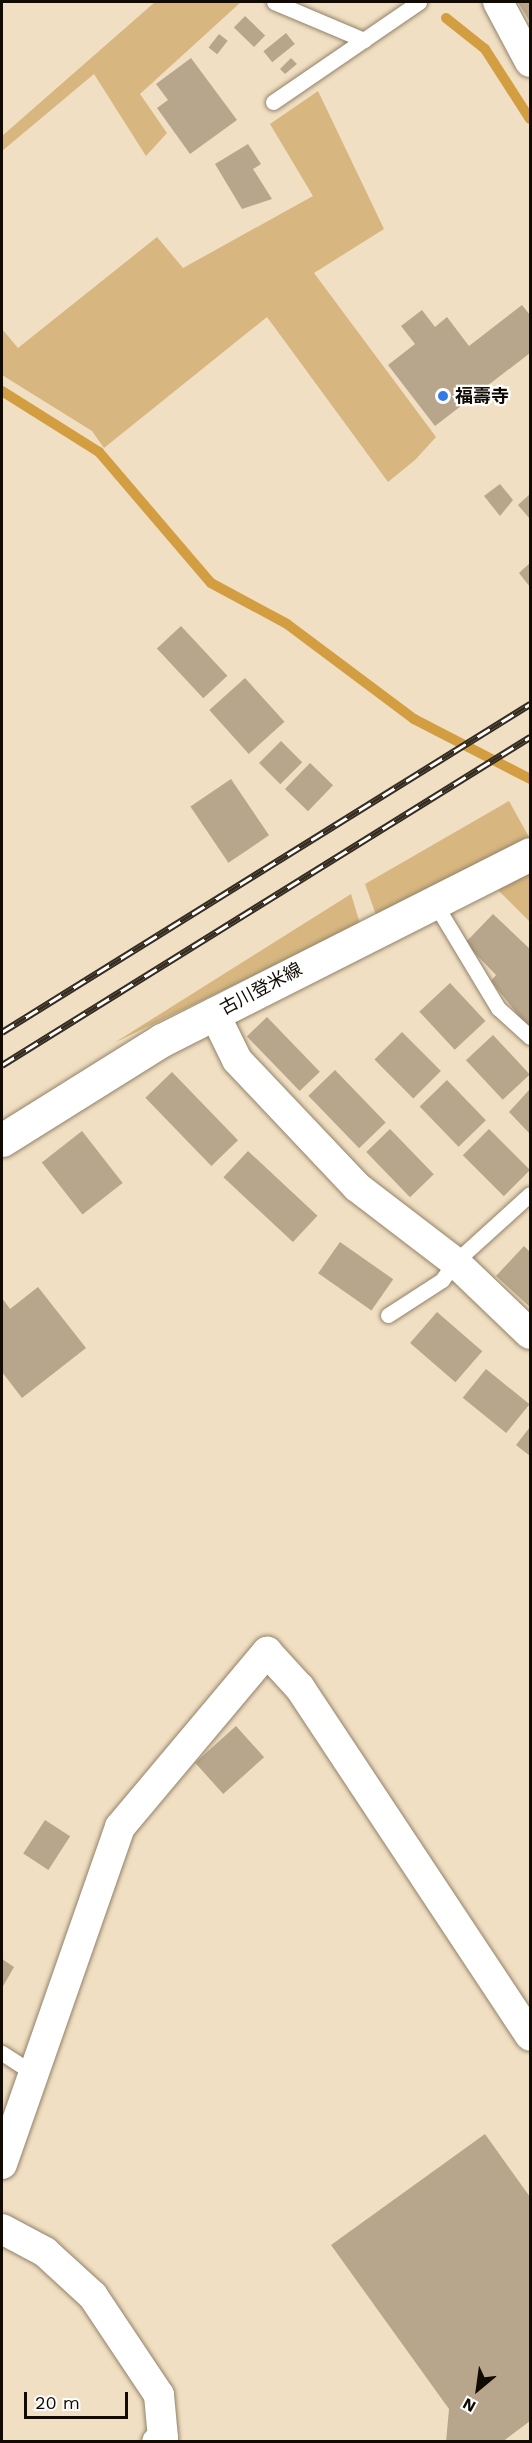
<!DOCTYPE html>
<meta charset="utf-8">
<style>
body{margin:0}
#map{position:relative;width:532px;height:2443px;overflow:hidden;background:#f1dfc3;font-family:"Work Sans","Noto Sans JP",sans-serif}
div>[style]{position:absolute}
.green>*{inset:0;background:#d7b680}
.stream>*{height:10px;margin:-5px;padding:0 5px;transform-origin:5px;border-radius:5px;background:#d29e41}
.building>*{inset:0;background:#b7a68b;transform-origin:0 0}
.roads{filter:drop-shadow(0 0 2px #928268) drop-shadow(0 0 2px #928268)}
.lane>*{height:15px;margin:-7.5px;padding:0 7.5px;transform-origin:7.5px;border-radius:7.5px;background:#fff}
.street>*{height:30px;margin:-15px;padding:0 15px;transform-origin:15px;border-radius:15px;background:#fff}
.primary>*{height:33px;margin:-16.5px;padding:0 16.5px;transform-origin:16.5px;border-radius:16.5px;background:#fff}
.rail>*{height:7px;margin-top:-3.5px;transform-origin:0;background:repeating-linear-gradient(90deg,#fff 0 14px,#342c21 0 28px);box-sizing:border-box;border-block:2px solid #342c21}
.dots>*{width:16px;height:16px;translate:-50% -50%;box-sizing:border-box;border:3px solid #fff;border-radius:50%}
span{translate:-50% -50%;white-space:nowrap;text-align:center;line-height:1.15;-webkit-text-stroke:4.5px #fff;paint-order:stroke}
.poi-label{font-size:18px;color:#110b03;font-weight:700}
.left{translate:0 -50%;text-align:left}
.street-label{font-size:18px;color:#110b03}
.frame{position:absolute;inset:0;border:3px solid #110b03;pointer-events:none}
.north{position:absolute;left:448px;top:2359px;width:60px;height:60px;-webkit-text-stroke:4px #fff;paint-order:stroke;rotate:209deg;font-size:16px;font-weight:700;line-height:24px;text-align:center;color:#110b03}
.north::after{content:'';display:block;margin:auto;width:21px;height:27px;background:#110b03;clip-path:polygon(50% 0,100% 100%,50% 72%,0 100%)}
.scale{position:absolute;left:24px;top:2392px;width:104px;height:27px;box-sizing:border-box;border:3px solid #110b03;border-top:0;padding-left:8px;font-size:18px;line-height:21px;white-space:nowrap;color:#110b03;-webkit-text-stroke:4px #fff;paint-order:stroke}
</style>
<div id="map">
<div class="green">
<i style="clip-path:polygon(155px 2px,241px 2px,140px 94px,167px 133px,146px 156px,94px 74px,2px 151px,2px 136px)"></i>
<i style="clip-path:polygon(318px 91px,384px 229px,314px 273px,436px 437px,415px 460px,388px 482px,267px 317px,104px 448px,92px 431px,2px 375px,2px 329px,18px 348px,157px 237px,183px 268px,313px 196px,270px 124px)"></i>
<i style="clip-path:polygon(509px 801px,530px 839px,376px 915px,365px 884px)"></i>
<i style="clip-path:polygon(530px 873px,530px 922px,498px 890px)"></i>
<i style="clip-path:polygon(351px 894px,360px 924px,114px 1043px)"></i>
</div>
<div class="stream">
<i style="left:446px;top:18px;width:50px;rotate:38.5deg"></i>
<i style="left:485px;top:49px;width:83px;rotate:57.3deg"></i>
<i style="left:2px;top:391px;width:115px;rotate:32.2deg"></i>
<i style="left:99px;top:452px;width:172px;rotate:49.5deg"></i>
<i style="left:211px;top:583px;width:86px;rotate:28.3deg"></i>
<i style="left:287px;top:624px;width:159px;rotate:36.8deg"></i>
<i style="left:414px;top:719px;width:131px;rotate:27.3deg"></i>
</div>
<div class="building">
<i style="clip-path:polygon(518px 2px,530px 2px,530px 22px)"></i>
<i style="left:245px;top:16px;width:28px;height:16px;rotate:44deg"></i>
<i style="left:286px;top:33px;width:14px;height:29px;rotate:51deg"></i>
<i style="left:219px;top:34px;width:11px;height:17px;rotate:38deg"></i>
<i style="clip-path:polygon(191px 58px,237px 120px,190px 154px,157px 108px,168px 100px,156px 84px)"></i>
<i style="clip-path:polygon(291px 58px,297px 64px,285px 74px,280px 69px)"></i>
<i style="clip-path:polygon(248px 144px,261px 164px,253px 169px,272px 199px,242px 209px,215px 164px)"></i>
<i style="clip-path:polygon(522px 305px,530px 315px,530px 353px,435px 426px,388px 365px,415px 344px,401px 326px,422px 310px,435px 327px,447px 317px,469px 346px)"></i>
<i style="clip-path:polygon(500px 484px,513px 500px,500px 516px,484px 496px)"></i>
<i style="clip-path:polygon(530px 494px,530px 519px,518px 505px)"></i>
<i style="clip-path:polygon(530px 563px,530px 587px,519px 573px)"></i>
<i style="left:181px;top:626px;width:68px;height:33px;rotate:47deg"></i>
<i style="left:245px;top:678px;width:59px;height:48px;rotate:48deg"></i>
<i style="left:281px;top:741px;width:30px;height:31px;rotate:45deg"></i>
<i style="left:310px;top:763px;width:32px;height:36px;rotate:44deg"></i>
<i style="left:231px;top:779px;width:68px;height:49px;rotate:56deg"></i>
<i style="clip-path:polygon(493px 914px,530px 949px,530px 1030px,491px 981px,496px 975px,465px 943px)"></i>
<i style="left:450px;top:983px;width:52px;height:42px;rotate:47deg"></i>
<i style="left:267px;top:1017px;width:76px;height:28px;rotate:46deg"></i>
<i style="left:402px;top:1032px;width:55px;height:39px;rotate:45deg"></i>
<i style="left:493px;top:1035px;width:54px;height:37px;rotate:47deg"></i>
<i style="left:335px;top:1070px;width:73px;height:37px;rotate:46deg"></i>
<i style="left:172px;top:1072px;width:95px;height:37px;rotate:46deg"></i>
<i style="left:447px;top:1080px;width:56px;height:38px;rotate:46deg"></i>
<i style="clip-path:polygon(530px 1089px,530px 1134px,509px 1112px)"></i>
<i style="left:390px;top:1129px;width:63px;height:33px;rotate:46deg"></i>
<i style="left:489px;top:1129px;width:58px;height:37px;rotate:45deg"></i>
<i style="left:82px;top:1131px;width:66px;height:51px;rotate:52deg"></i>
<i style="left:248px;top:1151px;width:95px;height:36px;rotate:43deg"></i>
<i style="left:340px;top:1242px;width:65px;height:38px;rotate:35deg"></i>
<i style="clip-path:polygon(524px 1246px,530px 1252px,530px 1307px,496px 1276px)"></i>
<i style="clip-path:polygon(38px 1287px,86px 1348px,22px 1398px,2px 1372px,2px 1298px,10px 1309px)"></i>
<i style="left:437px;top:1312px;width:60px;height:41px;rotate:41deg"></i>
<i style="left:486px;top:1369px;width:56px;height:37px;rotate:39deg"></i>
<i style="clip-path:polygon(530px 1427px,530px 1456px,516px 1445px)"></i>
<i style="left:236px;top:1726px;width:42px;height:55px;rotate:48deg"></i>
<i style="left:45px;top:1820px;width:30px;height:40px;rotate:33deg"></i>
<i style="clip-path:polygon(2px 1959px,14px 1967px,2px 1988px)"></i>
<i style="clip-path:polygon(485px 2134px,530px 2197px,530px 2421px,502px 2442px,446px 2442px,449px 2409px,331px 2245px)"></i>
</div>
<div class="roads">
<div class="lane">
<i style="left:274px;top:2px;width:98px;rotate:22.9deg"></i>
<i style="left:273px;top:102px;width:177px;rotate:-34.4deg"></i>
<i style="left:434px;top:902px;width:124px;rotate:58.9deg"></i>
<i style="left:498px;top:1008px;width:43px;rotate:42.2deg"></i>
<i style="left:388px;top:1315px;width:64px;rotate:-32.9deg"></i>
<i style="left:442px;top:1280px;width:22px;rotate:-54deg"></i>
<i style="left:455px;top:1262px;width:101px;rotate:-42.2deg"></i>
<i style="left:2px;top:2053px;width:35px;rotate:33deg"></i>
</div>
<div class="street">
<i style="left:498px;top:2px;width:68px;rotate:61.9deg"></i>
<i style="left:214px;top:1013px;width:52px;rotate:63.9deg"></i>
<i style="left:237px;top:1060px;width:175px;rotate:46.6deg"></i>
<i style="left:357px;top:1187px;width:123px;rotate:37.4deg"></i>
<i style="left:455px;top:1262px;width:104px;rotate:43.8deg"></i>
<i style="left:2px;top:2164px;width:357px;rotate:-70.7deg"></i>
<i style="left:120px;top:1827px;width:229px;rotate:-50deg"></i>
<i style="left:267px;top:1652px;width:49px;rotate:47.5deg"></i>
<i style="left:300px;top:1688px;width:417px;rotate:56.5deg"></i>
<i style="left:2px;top:2229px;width:49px;rotate:28.1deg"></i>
<i style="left:45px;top:2252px;width:65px;rotate:42.5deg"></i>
<i style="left:93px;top:2296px;width:119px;rotate:56.3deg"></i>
<i style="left:159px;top:2395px;width:43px;rotate:84.7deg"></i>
<i style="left:163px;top:2438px;width:7px;rotate:146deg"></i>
</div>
<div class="primary">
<i style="left:2px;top:1140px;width:189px;rotate:-32deg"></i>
<i style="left:162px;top:1040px;width:412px;rotate:-26.8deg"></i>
</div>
</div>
<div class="rail">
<i style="left:2px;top:1032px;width:622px;rotate:-31.85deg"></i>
<i style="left:2px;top:1065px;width:622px;rotate:-31.85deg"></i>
</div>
<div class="dots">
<i style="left:443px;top:396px;background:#337ae7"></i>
</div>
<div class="poi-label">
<span class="left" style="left:455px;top:396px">福壽寺</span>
</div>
<div class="street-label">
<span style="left:261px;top:989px;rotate:-28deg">古川登米線</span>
</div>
<div class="frame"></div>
<div class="north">N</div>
<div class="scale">20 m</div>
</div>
